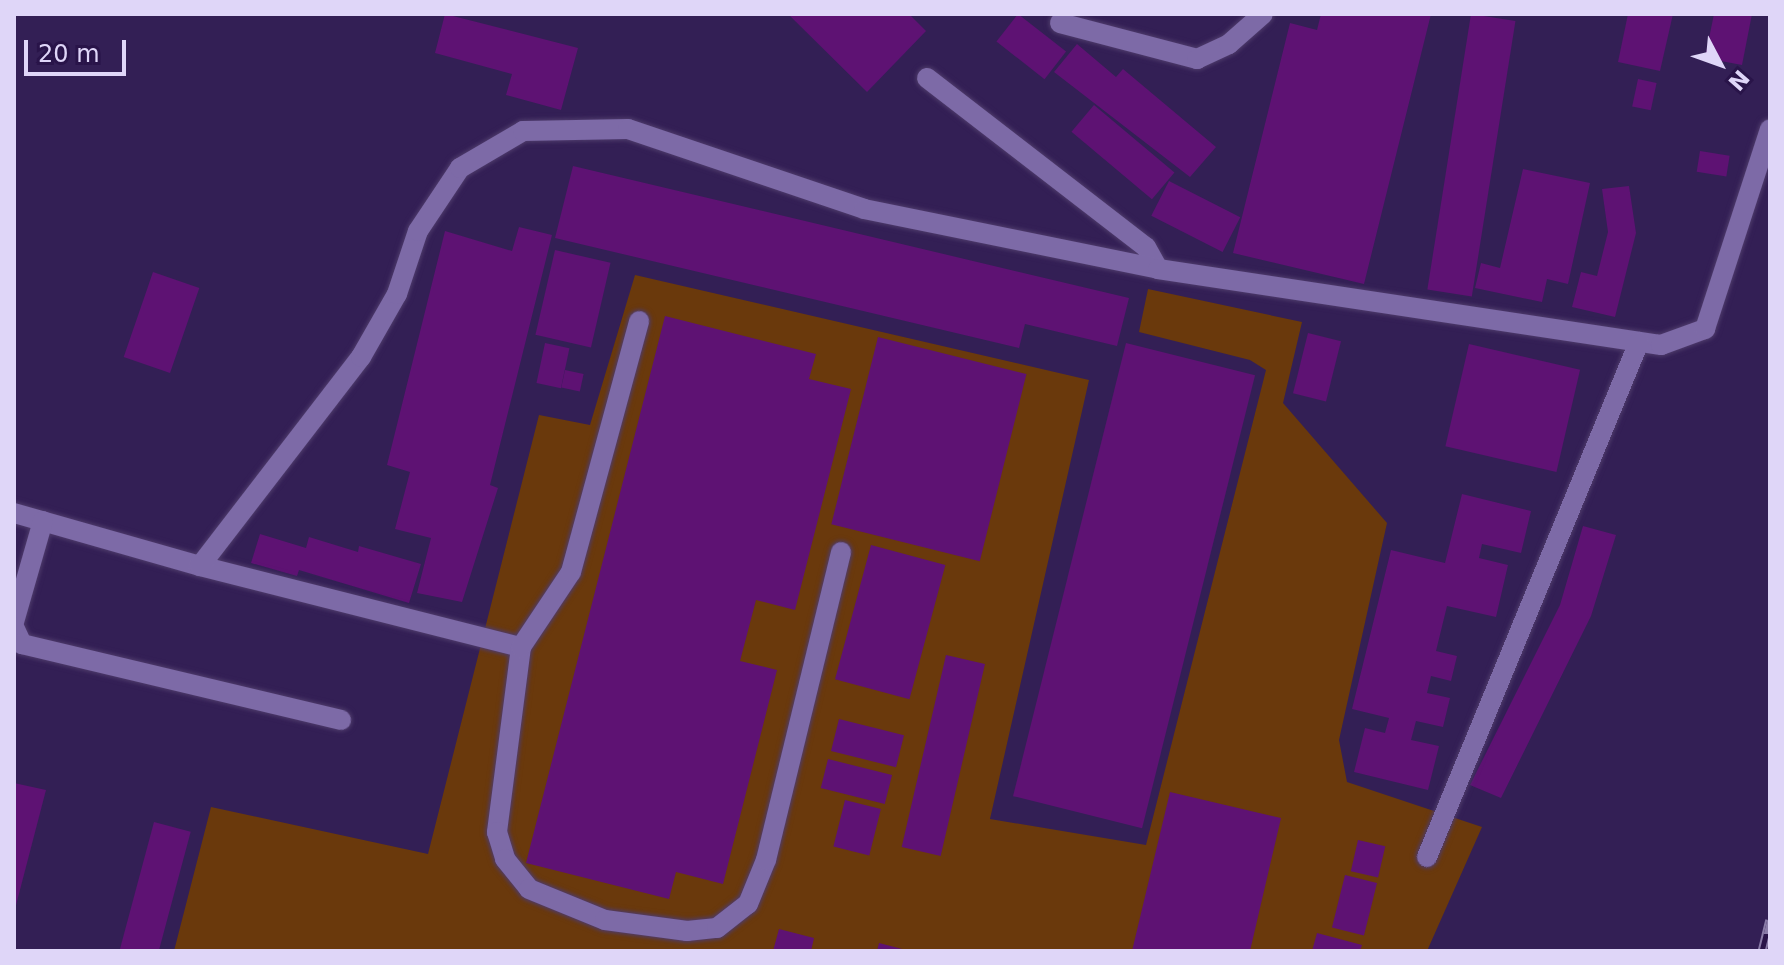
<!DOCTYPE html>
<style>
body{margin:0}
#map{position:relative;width:1784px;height:965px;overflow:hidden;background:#331f55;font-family:"DejaVu Sans",sans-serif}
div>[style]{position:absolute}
.green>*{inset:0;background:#6a390c}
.building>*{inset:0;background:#5e1273;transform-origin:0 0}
.roads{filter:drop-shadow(0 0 2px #4e3b6b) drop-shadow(0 0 2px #4e3b6b)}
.minor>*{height:20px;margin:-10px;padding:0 10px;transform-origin:10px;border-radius:10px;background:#7d6aa7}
.rail>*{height:9px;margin-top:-4.5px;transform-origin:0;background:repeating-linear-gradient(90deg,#291449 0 18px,#8a7ca8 0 36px);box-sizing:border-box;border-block:2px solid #8a7ca8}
span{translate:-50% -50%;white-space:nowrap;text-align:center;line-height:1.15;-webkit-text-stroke:8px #291449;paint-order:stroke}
.frame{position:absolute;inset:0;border:16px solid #dfd6f8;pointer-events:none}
.north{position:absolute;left:1680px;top:24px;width:80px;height:80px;-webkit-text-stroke:6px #291449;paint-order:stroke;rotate:131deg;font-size:22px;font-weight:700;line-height:32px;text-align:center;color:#dfd6f8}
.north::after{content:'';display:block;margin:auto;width:28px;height:36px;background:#dfd6f8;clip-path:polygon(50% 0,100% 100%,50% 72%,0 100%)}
.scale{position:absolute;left:24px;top:40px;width:102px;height:36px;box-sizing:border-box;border:4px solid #dfd6f8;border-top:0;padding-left:10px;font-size:24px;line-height:28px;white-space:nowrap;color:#dfd6f8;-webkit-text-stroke:6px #291449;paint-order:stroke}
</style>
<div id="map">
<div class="green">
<i style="clip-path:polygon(635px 275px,1089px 380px,990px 819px,1146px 845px,1266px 370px,1250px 360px,1139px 332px,1148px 289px,1302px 322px,1283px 403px,1387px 523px,1339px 740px,1347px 782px,1482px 827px,1427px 951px,174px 951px,211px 807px,428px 854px,539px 415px,590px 425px)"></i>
</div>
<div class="building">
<i style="clip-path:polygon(445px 14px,578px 48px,561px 110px,506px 95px,512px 74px,435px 53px)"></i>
<i style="clip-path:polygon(788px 14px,909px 14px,926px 31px,867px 92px)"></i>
<i style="left:1018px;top:14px;width:61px;height:35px;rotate:38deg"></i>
<i style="clip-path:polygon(1321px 14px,1431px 14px,1364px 284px,1233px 253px,1290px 23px,1317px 30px)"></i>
<i style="left:1471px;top:14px;width:45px;height:279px;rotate:9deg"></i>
<i style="clip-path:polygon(1628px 14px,1673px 14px,1660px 71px,1618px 62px)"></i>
<i style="clip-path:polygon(1714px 14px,1752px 14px,1742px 65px,1705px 58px)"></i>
<i style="clip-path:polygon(1077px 44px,1116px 77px,1123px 69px,1216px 147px,1190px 177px,1054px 72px)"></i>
<i style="left:1638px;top:79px;width:19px;height:28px;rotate:12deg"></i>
<i style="left:1094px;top:105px;width:105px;height:35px;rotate:40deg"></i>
<i style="left:1700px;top:151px;width:30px;height:21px;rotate:9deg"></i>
<i style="clip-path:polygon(573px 166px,1129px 298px,1117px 346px,1025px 324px,1019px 348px,555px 238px)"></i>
<i style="clip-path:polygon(1523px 169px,1590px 183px,1568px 284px,1547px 279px,1542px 302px,1475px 288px,1481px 263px,1500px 268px)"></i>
<i style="left:1169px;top:181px;width:80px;height:39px;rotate:27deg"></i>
<i style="clip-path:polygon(1629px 186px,1636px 233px,1615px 317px,1572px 307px,1581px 272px,1597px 276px,1608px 232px,1602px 189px)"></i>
<i style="clip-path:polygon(519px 227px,552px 235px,490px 485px,498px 488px,462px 602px,417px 593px,431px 538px,395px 529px,410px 472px,387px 465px,445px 231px,512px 251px)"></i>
<i style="left:555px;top:250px;width:57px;height:87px;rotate:13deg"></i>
<i style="left:153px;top:272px;width:49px;height:90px;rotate:19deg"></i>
<i style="clip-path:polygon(665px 316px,816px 354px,809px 379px,851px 389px,795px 610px,756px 600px,740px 661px,777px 670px,723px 884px,676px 872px,669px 899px,526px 863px)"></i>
<i style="left:1308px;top:333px;width:34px;height:62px;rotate:14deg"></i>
<i style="left:878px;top:337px;width:153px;height:193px;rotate:14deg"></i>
<i style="left:545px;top:343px;width:25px;height:41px;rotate:12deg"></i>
<i style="left:1126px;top:343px;width:133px;height:467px;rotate:14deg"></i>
<i style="left:1469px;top:344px;width:114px;height:105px;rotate:13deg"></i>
<i style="left:565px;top:370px;width:19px;height:18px;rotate:12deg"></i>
<i style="clip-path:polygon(1462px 494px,1531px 511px,1521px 553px,1482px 544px,1479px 558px,1508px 565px,1496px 617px,1447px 606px,1436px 651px,1457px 656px,1451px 681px,1431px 676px,1427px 693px,1450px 698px,1443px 727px,1416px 721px,1411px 740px,1439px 746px,1428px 790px,1354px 772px,1365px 728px,1385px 733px,1389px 718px,1352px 709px,1391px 550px,1445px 563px)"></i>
<i style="clip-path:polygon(1583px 526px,1616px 535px,1591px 616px,1501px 798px,1470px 785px,1560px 605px)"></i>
<i style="clip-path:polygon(260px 534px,306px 548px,309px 537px,358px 552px,359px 546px,421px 564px,409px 603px,299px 570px,297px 576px,251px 563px)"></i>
<i style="left:871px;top:545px;width:77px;height:139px;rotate:15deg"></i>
<i style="left:946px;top:655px;width:40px;height:197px;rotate:13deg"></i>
<i style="left:839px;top:719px;width:67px;height:33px;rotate:14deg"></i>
<i style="left:828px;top:759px;width:66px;height:30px;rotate:14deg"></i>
<i style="clip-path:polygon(14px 783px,46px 790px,15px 909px,14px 909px)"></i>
<i style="clip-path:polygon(1170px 792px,1281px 818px,1250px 951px,1132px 951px)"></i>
<i style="left:845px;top:800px;width:37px;height:48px;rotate:14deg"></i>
<i style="left:154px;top:822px;width:38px;height:133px;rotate:15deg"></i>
<i style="left:1358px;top:840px;width:28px;height:32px;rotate:13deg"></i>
<i style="left:1345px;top:875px;width:33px;height:54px;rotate:14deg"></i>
<i style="clip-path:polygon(779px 929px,814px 938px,811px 951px,773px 951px)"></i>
<i style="clip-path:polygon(1317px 933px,1362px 945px,1360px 951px,1312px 951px)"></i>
<i style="clip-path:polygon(879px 943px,906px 950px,906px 951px,877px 951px)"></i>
</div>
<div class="roads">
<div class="minor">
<i style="left:1060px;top:23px;width:142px;rotate:14.7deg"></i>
<i style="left:1197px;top:59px;width:35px;rotate:-25deg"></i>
<i style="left:1229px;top:44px;width:45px;rotate:-41.4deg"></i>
<i style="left:927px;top:78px;width:277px;rotate:37.7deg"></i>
<i style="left:1146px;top:247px;width:25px;rotate:61deg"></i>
<i style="left:14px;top:513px;width:193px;rotate:15.9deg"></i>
<i style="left:200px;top:566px;width:331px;rotate:14.2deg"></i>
<i style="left:521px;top:647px;width:187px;rotate:97.4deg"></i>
<i style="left:497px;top:832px;width:28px;rotate:73deg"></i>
<i style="left:505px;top:859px;width:38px;rotate:51deg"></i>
<i style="left:529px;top:889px;width:82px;rotate:22.2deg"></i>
<i style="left:605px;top:920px;width:83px;rotate:7.6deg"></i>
<i style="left:687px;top:931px;width:30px;rotate:-6deg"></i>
<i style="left:717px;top:928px;width:39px;rotate:-38deg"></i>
<i style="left:748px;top:904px;width:48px;rotate:-67.8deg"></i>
<i style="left:766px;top:860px;width:317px;rotate:-76.3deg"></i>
<i style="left:200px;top:566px;width:264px;rotate:-52.4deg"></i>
<i style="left:361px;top:357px;width:73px;rotate:-60.3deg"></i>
<i style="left:397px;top:294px;width:66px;rotate:-71.6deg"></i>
<i style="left:418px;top:231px;width:76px;rotate:-56.3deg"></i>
<i style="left:460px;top:168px;width:73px;rotate:-30.4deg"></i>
<i style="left:523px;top:131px;width:105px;rotate:-1.1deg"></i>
<i style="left:628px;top:129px;width:249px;rotate:18.7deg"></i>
<i style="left:864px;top:209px;width:300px;rotate:11.5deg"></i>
<i style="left:1158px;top:269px;width:509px;rotate:8.59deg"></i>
<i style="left:1661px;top:345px;width:47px;rotate:-20deg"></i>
<i style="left:1705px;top:329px;width:210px;rotate:-72deg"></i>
<i style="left:14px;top:622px;width:105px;rotate:-74deg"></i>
<i style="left:14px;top:627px;width:19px;rotate:65deg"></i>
<i style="left:22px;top:644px;width:328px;rotate:13.4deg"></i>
<i style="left:521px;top:647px;width:90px;rotate:-56.3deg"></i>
<i style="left:571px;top:572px;width:260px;rotate:-74.8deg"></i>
<i style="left:1427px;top:857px;width:557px;rotate:-67.63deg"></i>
</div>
</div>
<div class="rail">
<i style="left:1762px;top:951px;width:32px;rotate:-76deg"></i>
</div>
<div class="frame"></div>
<div class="north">N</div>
<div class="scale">20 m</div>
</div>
